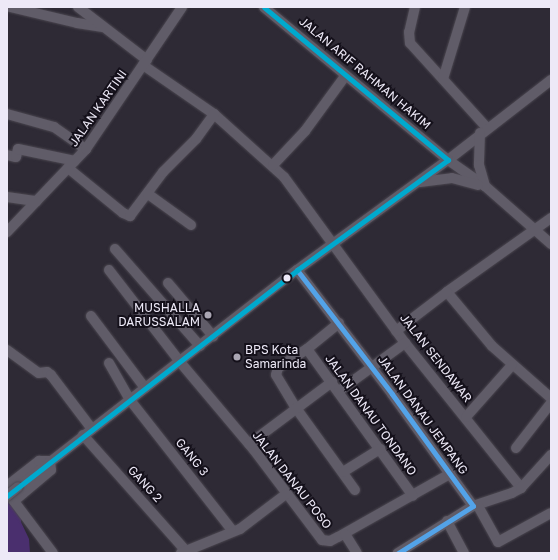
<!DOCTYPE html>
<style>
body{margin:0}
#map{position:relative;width:558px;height:560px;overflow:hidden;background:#2e2a35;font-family:"Golos Text",sans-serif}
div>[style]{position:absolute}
.water>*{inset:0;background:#4a2f6e}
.roads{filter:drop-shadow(0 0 1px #4a464f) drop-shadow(0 0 1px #4a464f)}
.minor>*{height:10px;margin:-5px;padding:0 5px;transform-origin:5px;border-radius:5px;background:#605c68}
.bridges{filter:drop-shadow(0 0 1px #4a464f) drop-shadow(0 0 1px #4a464f)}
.minor-bridge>*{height:10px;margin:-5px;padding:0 5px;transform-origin:5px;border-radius:5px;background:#605c68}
.bus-1>*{height:5px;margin:-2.5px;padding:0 2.5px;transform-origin:2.5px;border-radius:2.5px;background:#53a3e8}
.bus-2>*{height:5px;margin:-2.5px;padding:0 2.5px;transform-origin:2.5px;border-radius:2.5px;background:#00a9ce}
.dots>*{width:11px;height:11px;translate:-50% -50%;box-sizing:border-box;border:2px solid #14101a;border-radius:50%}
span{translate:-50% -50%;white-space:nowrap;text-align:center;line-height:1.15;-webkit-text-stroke:4px #14101a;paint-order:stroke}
.street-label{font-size:12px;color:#ede9f7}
.poi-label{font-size:12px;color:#ede9f7}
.right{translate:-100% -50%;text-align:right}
.left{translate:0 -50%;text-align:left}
.frame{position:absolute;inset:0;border:8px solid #ede9f7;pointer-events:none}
</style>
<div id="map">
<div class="water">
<i style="clip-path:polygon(7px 496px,22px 514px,21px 522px,29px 539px,30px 553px,7px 553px)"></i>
</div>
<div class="roads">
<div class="minor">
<i style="left:10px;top:7px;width:69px;rotate:13.4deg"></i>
<i style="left:77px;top:23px;width:26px;rotate:9deg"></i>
<i style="left:78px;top:7px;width:87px;rotate:37.5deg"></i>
<i style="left:415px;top:7px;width:26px;rotate:103deg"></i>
<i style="left:409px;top:32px;width:11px;rotate:85deg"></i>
<i style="left:410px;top:43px;width:115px;rotate:47.8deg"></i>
<i style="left:143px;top:65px;width:86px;rotate:34.6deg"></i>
<i style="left:214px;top:114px;width:94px;rotate:42deg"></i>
<i style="left:284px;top:177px;width:205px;rotate:53.9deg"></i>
<i style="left:405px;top:343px;width:186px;rotate:51.3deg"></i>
<i style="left:443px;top:79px;width:75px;rotate:-73deg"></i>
<i style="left:551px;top:80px;width:130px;rotate:142.2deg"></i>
<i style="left:448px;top:160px;width:45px;rotate:35.1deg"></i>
<i style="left:485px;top:186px;width:88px;rotate:41.3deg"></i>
<i style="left:7px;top:114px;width:49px;rotate:15.5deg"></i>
<i style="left:54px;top:127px;width:39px;rotate:35deg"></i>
<i style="left:480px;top:133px;width:32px;rotate:92deg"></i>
<i style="left:479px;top:165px;width:22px;rotate:74deg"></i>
<i style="left:7px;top:155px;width:9px;rotate:13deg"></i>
<i style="left:16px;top:157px;width:8px;rotate:-76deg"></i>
<i style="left:18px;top:149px;width:58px;rotate:11.9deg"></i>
<i style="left:273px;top:165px;width:47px;rotate:-46.7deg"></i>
<i style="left:305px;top:131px;width:69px;rotate:-53.8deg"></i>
<i style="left:68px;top:168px;width:71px;rotate:39.3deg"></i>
<i style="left:123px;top:213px;width:8px;rotate:23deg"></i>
<i style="left:130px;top:216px;width:55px;rotate:-53.1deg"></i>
<i style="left:163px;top:172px;width:47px;rotate:-45deg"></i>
<i style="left:196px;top:139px;width:31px;rotate:-54deg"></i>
<i style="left:420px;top:182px;width:32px;rotate:-7deg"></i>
<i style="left:452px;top:178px;width:27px;rotate:15deg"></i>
<i style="left:148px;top:194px;width:53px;rotate:35.8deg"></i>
<i style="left:7px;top:197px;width:30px;rotate:8deg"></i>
<i style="left:551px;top:218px;width:128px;rotate:144.6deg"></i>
<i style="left:447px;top:292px;width:70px;rotate:50.2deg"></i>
<i style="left:492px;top:346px;width:79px;rotate:41.4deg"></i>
<i style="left:7px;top:232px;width:115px;rotate:-46.4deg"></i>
<i style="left:86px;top:149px;width:171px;rotate:-55.9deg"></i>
<i style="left:115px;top:249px;width:129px;rotate:48.8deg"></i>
<i style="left:109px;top:270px;width:116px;rotate:52.3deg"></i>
<i style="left:180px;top:362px;width:115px;rotate:49.9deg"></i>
<i style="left:254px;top:450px;width:113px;rotate:52.9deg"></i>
<i style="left:322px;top:540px;width:8px;rotate:7deg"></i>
<i style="left:330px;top:541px;width:9px;rotate:-27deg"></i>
<i style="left:338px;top:537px;width:129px;rotate:-29.4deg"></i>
<i style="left:297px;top:270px;width:156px;rotate:52.5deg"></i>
<i style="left:392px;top:394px;width:138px;rotate:54.1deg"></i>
<i style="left:473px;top:506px;width:89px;rotate:147.9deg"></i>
<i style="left:168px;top:283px;width:70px;rotate:49.7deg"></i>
<i style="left:91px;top:316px;width:90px;rotate:53.1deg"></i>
<i style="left:339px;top:323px;width:41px;rotate:140.9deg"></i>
<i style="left:307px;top:349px;width:35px;rotate:147deg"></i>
<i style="left:278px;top:368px;width:7px;rotate:106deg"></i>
<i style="left:276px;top:375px;width:39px;rotate:59deg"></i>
<i style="left:296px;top:408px;width:101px;rotate:54.3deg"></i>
<i style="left:396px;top:331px;width:64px;rotate:-37.4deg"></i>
<i style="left:307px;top:349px;width:181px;rotate:54.2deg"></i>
<i style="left:7px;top:350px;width:39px;rotate:36deg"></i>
<i style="left:39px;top:373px;width:8px;rotate:-7deg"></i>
<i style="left:47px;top:372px;width:5px;rotate:37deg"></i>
<i style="left:51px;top:375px;width:68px;rotate:52.8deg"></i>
<i style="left:109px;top:363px;width:43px;rotate:60.4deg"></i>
<i style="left:130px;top:400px;width:165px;rotate:51.9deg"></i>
<i style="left:339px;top:391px;width:82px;rotate:-36deg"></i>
<i style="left:466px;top:417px;width:69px;rotate:-48.5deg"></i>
<i style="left:83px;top:435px;width:155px;rotate:48.4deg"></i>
<i style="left:249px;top:444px;width:104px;rotate:-36.8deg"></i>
<i style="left:516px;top:448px;width:57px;rotate:-52.1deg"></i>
<i style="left:343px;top:472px;width:44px;rotate:-31.9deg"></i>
<i style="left:7px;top:486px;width:41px;rotate:-38deg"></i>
<i style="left:39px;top:461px;width:11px"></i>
<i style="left:50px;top:461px;width:9px;rotate:84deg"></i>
<i style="left:51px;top:470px;width:48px;rotate:140deg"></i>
<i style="left:18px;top:487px;width:353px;rotate:-37.9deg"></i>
<i style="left:297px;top:270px;width:187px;rotate:-36.1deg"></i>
<i style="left:448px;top:160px;width:239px;rotate:-140.3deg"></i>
<i style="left:10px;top:496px;width:71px;rotate:53deg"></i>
<i style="left:473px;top:506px;width:41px;rotate:-18.4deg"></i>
<i style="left:512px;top:493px;width:10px;rotate:-29deg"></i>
<i style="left:521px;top:488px;width:45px;rotate:-47.7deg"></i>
<i style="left:478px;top:506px;width:41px;rotate:60.9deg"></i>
<i style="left:498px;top:542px;width:60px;rotate:-28.7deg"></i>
<i style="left:447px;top:521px;width:36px;rotate:62deg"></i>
<i style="left:345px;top:534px;width:22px;rotate:58deg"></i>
<i style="left:181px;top:553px;width:64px;rotate:-22.1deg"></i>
<i style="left:240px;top:529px;width:58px;rotate:-37.3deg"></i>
</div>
</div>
<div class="bridges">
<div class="minor-bridge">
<i style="left:7px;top:496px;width:14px;rotate:-39deg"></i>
</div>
</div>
<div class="bus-1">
<i style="left:297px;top:270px;width:156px;rotate:52.5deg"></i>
<i style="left:392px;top:394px;width:138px;rotate:54.1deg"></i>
<i style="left:473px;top:506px;width:89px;rotate:147.9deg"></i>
</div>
<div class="bus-2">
<i style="left:7px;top:496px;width:368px;rotate:-37.9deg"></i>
<i style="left:297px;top:270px;width:187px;rotate:-36.1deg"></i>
<i style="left:448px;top:160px;width:239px;rotate:-140.3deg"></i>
</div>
<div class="dots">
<i style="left:287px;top:278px;background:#ede9f7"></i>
<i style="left:208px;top:315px;background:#aaa6b3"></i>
<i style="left:237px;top:357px;background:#aaa6b3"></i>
</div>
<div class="street-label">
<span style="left:365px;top:73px;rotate:40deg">JALAN ARIF RAHMAN HAKIM</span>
<span style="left:98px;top:108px;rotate:-55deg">JALAN KARTINI</span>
<span style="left:436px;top:358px;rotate:52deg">JALAN SENDAWAR</span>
<span style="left:371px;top:415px;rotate:54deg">JALAN DANAU TONDANO</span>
<span style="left:423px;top:415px;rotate:54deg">JALAN DANAU JEMPANG</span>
<span style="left:192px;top:457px;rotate:51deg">GANG 3</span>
<span style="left:292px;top:480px;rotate:52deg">JALAN DANAU POSO</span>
<span style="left:145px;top:484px;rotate:48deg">GANG 2</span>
</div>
<div class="poi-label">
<span class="right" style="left:200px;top:315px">MUSHALLA<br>DARUSSALAM</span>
<span class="left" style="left:245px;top:357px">BPS Kota<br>Samarinda</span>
</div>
<div class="frame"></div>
</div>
